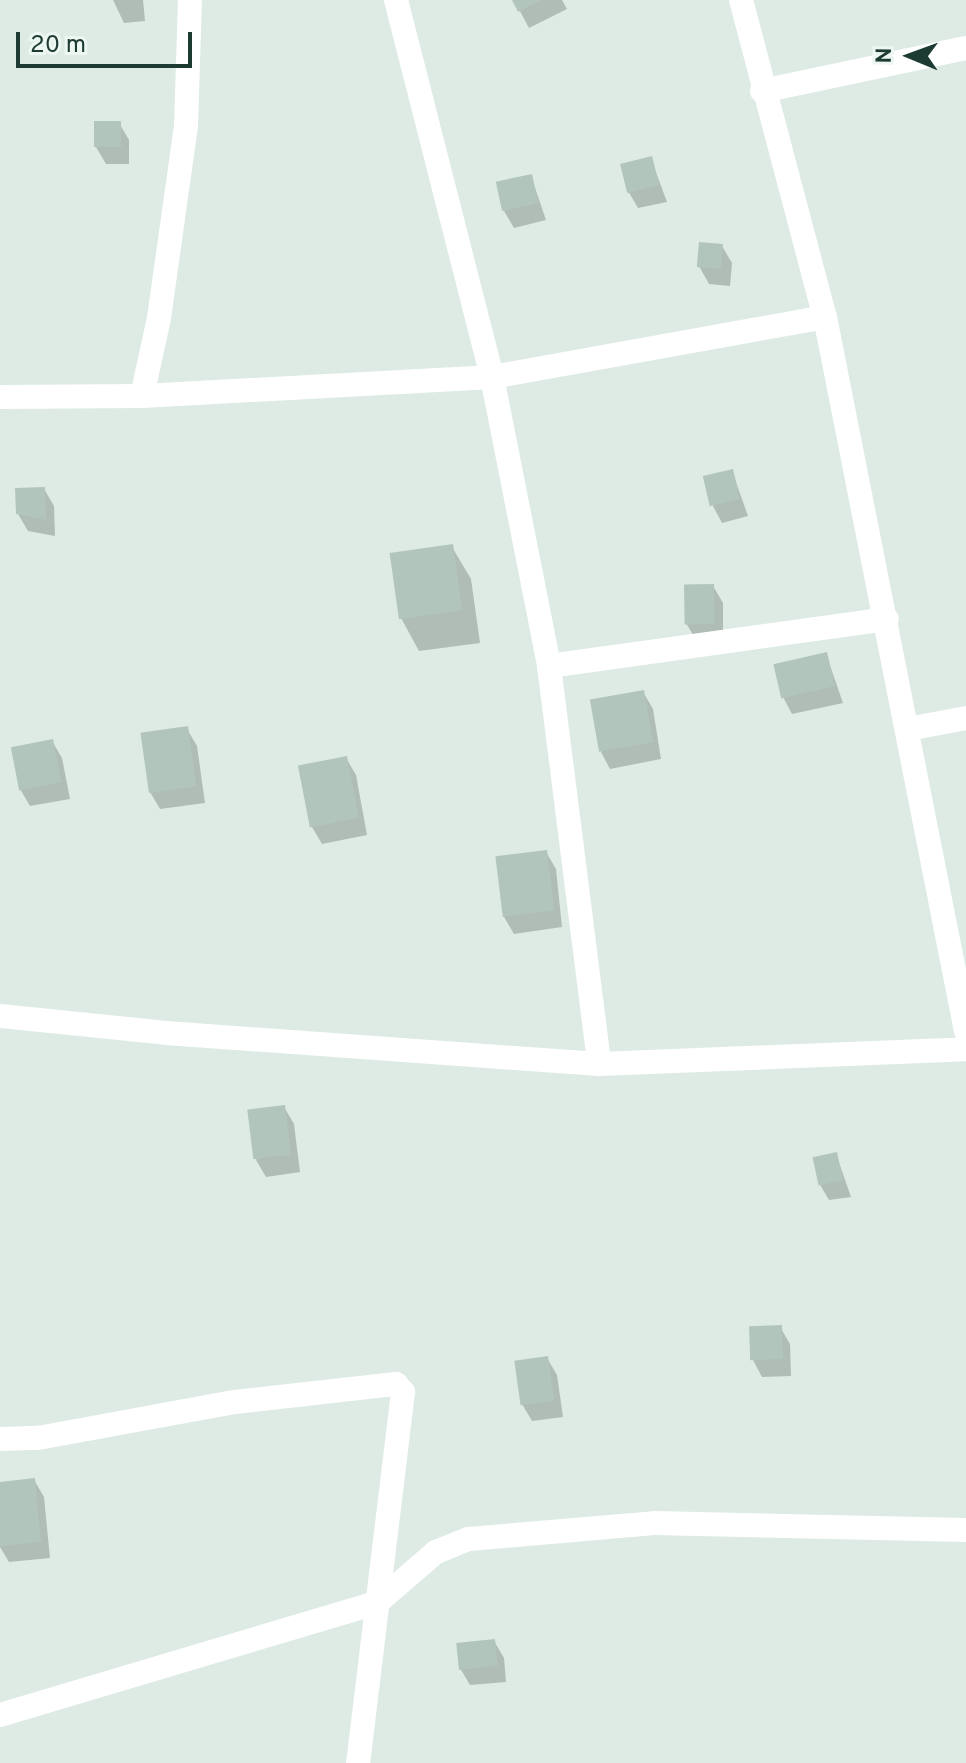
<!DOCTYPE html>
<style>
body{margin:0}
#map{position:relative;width:966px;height:1763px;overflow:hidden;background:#ddebe4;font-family:Overpass,sans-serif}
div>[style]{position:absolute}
.shadow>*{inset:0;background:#0003}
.building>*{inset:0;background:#b2c5bd;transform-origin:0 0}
.minor>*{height:24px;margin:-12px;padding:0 12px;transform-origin:12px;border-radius:12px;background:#fff}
span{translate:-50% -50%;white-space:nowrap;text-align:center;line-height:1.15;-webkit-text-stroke:6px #edf7f2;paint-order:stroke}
.north{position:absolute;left:870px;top:16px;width:80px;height:80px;-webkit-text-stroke:6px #edf7f2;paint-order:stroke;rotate:271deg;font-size:22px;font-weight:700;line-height:32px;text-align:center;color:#1d3b32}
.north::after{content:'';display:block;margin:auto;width:28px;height:36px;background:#1d3b32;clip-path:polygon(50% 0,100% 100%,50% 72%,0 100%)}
.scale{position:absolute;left:16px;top:32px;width:176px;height:36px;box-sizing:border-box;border:4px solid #1d3b32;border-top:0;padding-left:10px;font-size:24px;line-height:28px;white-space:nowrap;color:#1d3b32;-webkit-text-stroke:6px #edf7f2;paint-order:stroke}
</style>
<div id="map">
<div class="shadow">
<i style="clip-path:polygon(113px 0,143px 0,145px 21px,124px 23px)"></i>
<i style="clip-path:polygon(514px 0,562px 0,567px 9px,529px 28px)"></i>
<i style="clip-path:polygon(119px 123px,129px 140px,129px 164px,106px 164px,96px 147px)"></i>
<i style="clip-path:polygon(651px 159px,667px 202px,638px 208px,628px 191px)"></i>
<i style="clip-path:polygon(531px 176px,546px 220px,514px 228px,504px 211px)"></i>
<i style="clip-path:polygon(722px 246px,732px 263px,730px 286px,709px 284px,699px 266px)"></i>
<i style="clip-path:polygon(732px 471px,748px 516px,722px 523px,713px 506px)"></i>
<i style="clip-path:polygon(44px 489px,54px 506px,55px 536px,28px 531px,18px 514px)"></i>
<i style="clip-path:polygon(452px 547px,471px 579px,480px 643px,419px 651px,401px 618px)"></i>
<i style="clip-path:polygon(713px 586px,723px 603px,723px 640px,696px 640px,686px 623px)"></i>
<i style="clip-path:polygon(826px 654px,843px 703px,792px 714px,783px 697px)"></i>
<i style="clip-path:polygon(643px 692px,653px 709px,661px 759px,610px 769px,601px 752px)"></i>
<i style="clip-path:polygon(187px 729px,197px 746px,205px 803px,160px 809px,150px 792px)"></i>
<i style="clip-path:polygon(52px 741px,62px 758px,70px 799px,30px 806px,20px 789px)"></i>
<i style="clip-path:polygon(346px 758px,356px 775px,367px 835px,322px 844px,312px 827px)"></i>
<i style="clip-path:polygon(546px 852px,556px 869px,562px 927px,514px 934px,504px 917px)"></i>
<i style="clip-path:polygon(284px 1107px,294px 1124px,300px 1172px,266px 1177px,256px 1160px)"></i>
<i style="clip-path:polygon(836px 1154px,851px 1197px,829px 1200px,819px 1183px)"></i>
<i style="clip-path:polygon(780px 1327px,790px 1344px,791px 1376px,762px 1377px,753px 1360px)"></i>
<i style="clip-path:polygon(547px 1358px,557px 1375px,563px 1417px,532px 1421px,522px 1404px)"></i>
<i style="clip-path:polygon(34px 1480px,44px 1497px,50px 1558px,9px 1562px,0 1547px,0 1484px)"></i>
<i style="clip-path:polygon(494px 1641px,504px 1658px,506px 1682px,470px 1685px,460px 1668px)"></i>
</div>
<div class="building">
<i style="clip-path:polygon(512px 0,542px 0,518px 12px)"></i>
<i style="left:94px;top:121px;width:27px;height:26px"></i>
<i style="left:652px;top:156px;width:30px;height:33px;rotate:76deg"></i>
<i style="left:532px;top:174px;width:30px;height:37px;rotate:78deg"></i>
<i style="left:699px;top:242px;width:24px;height:25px;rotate:5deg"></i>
<i style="left:733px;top:469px;width:31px;height:31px;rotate:77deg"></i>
<i style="clip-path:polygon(45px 487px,46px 520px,16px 514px,15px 488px)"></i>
<i style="left:453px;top:544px;width:67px;height:64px;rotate:82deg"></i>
<i style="left:714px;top:584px;width:40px;height:30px;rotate:89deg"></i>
<i style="left:827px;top:652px;width:35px;height:55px;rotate:77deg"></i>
<i style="left:644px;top:690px;width:53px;height:55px;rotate:80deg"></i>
<i style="left:188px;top:726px;width:61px;height:48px;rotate:82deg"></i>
<i style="left:53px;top:739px;width:44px;height:43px;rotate:79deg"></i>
<i style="left:347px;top:756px;width:63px;height:50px;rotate:79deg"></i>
<i style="left:547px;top:850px;width:61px;height:52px;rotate:83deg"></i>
<i style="left:285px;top:1105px;width:50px;height:38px;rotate:83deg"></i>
<i style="left:837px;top:1152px;width:29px;height:25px;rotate:78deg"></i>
<i style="left:782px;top:1325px;width:34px;height:33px;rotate:88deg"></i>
<i style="left:548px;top:1356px;width:45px;height:34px;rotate:82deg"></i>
<i style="clip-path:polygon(35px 1478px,41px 1542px,0 1546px,0 1482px)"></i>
<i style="left:495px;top:1639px;width:27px;height:39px;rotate:84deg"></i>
</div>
<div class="minor">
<i style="left:396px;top:0;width:389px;rotate:75.7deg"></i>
<i style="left:492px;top:377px;width:295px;rotate:78.8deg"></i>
<i style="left:549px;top:666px;width:401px;rotate:82.8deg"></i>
<i style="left:741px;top:0;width:328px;rotate:75.2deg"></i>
<i style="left:825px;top:317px;width:728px;rotate:78.83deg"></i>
<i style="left:762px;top:91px;width:208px;rotate:-11.9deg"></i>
<i style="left:142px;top:396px;width:80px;rotate:-77.7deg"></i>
<i style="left:159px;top:318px;width:194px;rotate:-82deg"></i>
<i style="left:186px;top:126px;width:126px;rotate:-88.2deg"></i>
<i style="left:0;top:397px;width:142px;rotate:-0.4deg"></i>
<i style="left:142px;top:396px;width:351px;rotate:-3.1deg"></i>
<i style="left:492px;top:377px;width:338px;rotate:-10.2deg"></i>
<i style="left:549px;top:666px;width:341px;rotate:-7.9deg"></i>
<i style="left:908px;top:729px;width:59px;rotate:-10.7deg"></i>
<i style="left:0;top:1016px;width:167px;rotate:5.8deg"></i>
<i style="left:166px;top:1033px;width:434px;rotate:4.1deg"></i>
<i style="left:599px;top:1064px;width:367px;rotate:-2.3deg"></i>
<i style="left:0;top:1439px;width:38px;rotate:-2deg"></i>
<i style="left:38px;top:1438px;width:200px;rotate:-10.4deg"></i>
<i style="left:235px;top:1402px;width:162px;rotate:-6.4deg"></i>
<i style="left:396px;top:1384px;width:11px;rotate:49deg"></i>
<i style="left:403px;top:1392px;width:374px;rotate:96.9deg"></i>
<i style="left:0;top:1715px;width:395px;rotate:-16.6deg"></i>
<i style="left:378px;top:1602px;width:77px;rotate:-40.8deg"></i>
<i style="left:436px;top:1552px;width:35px;rotate:-22deg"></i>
<i style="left:469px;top:1539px;width:186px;rotate:-4.9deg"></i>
<i style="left:654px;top:1523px;width:312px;rotate:1.3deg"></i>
</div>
<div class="north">N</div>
<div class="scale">20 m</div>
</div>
